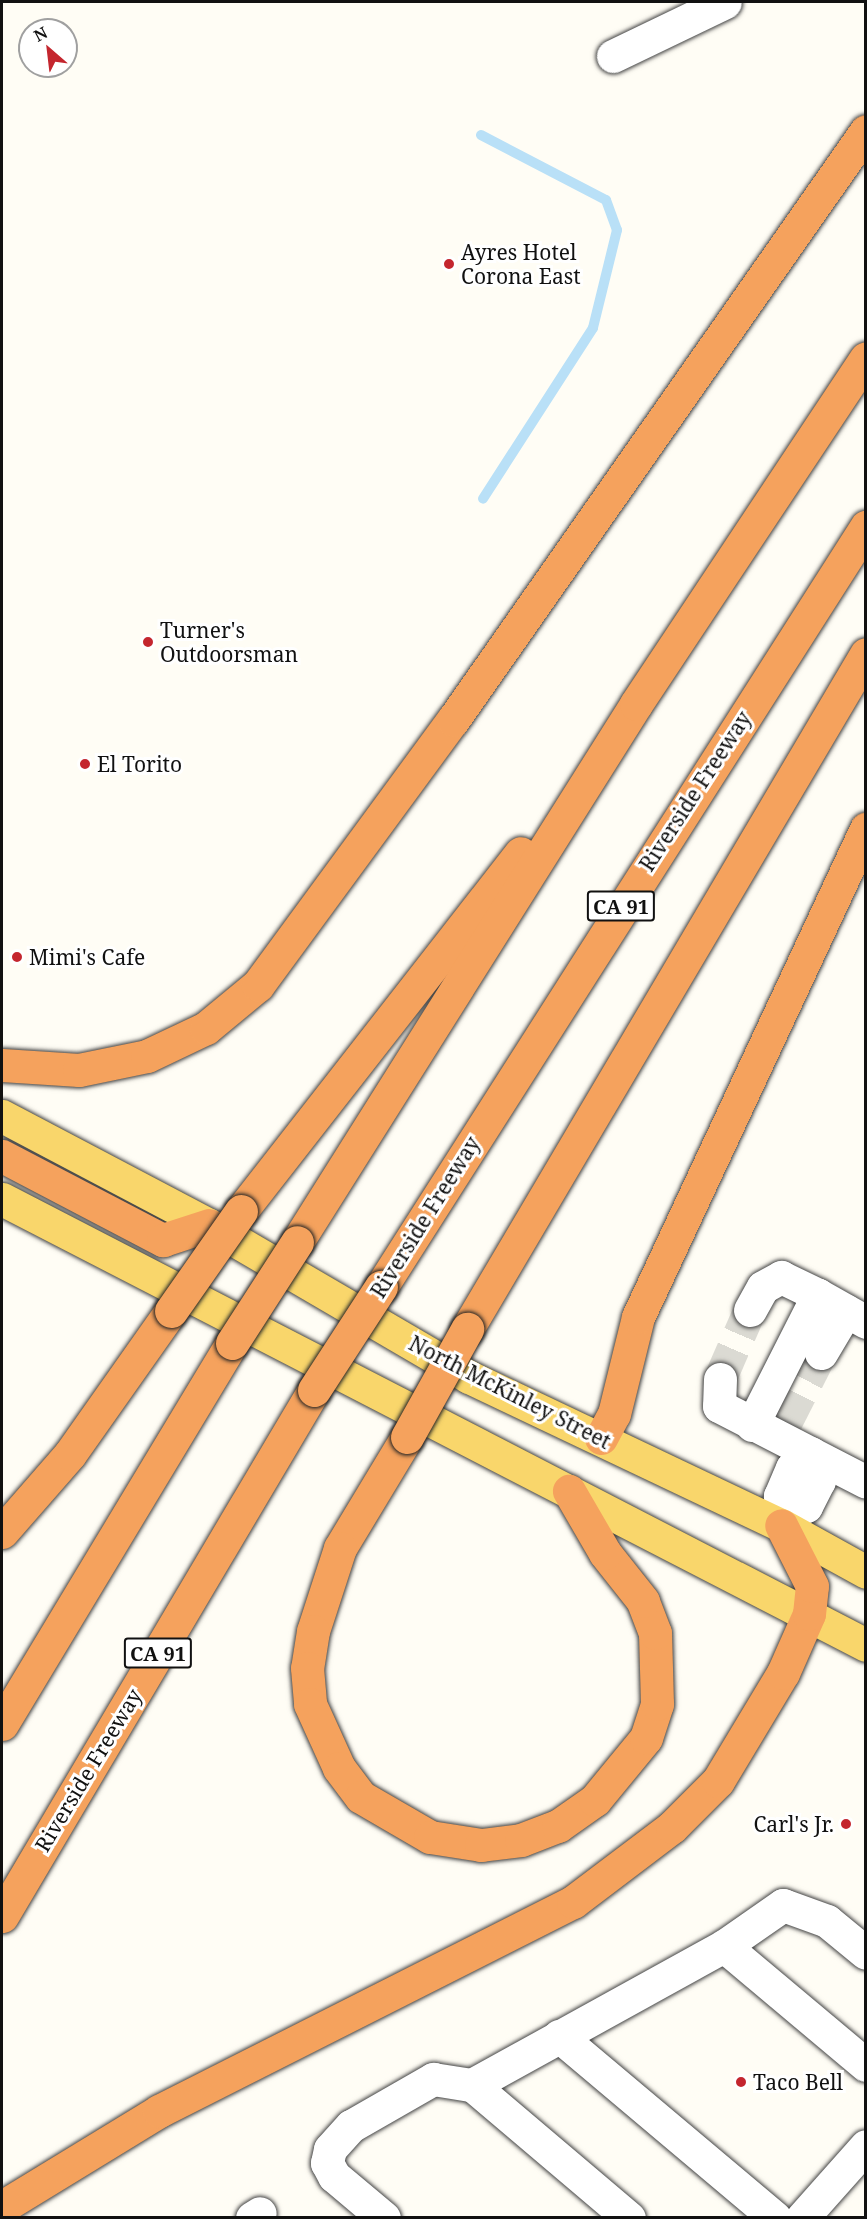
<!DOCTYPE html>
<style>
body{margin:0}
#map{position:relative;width:867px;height:2219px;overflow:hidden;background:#fffdf5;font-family:"Noto Serif",serif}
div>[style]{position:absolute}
.stream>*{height:10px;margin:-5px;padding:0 5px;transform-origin:5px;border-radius:5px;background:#b9e0f7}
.minor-tunnel>*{height:33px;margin-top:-16.5px;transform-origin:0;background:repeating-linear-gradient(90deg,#dbdad3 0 33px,transparent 0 49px)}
.roads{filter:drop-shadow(0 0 2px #444) drop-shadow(0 0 2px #444)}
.minor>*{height:33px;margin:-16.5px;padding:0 16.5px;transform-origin:16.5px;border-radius:16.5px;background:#fff}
.major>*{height:33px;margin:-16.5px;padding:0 16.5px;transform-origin:16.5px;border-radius:16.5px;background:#f9d66b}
.highway>*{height:33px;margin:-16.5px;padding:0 16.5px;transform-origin:16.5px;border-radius:16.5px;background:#f5a25d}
.bridges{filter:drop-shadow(0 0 2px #222) drop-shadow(0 0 2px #222)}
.highway-bridge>*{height:33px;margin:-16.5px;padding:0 16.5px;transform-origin:16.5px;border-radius:16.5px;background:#f5a25d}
.dots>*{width:16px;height:16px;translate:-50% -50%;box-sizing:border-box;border:3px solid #fff;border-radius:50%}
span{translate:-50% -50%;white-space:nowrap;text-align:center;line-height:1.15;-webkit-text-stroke:6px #fff;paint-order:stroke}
.shield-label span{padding:2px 4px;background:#fff;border:2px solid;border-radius:4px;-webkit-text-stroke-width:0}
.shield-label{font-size:20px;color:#111;font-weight:700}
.poi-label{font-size:21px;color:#111}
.left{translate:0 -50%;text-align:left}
.right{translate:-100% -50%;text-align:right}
.street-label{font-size:21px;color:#111}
.frame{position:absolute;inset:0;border:3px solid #111;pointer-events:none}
.north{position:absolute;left:18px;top:18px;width:60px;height:60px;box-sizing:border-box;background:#fff;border:2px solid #a0a0a0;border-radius:50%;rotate:332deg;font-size:16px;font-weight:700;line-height:24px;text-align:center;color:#111}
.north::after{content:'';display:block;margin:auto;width:21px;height:27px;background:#c4262e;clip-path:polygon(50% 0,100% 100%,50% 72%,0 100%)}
</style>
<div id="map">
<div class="stream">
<i style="left:481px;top:135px;width:141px;rotate:27.5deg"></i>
<i style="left:606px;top:200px;width:32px;rotate:70deg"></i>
<i style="left:617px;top:230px;width:101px;rotate:103.8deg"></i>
<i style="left:593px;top:328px;width:203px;rotate:122.8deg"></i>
</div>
<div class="minor-tunnel">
<i style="left:720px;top:1379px;width:75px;rotate:-66.5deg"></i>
<i style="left:785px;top:1424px;width:80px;rotate:-63.1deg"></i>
</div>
<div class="roads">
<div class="minor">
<i style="left:613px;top:56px;width:124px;rotate:-25.7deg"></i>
<i style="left:750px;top:1310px;width:26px;rotate:-61deg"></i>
<i style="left:763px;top:1287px;width:21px;rotate:-29deg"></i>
<i style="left:781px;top:1277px;width:41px;rotate:25.9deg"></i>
<i style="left:821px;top:1353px;width:49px;rotate:-59.2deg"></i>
<i style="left:720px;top:1379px;width:27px;rotate:92deg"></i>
<i style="left:719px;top:1406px;width:165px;rotate:27.3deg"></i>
<i style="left:752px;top:1425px;width:146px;rotate:-63.1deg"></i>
<i style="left:818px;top:1295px;width:55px;rotate:29.4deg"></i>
<i style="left:788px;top:1512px;width:18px;rotate:-117deg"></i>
<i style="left:780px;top:1496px;width:30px;rotate:-67deg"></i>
<i style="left:792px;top:1468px;width:15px;rotate:-20deg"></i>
<i style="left:806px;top:1463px;width:11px;rotate:-63deg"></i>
<i style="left:781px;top:1525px;width:15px;rotate:-62deg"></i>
<i style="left:788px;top:1512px;width:19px;rotate:-18deg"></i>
<i style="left:806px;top:1506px;width:28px;rotate:-63deg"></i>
<i style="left:819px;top:1481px;width:22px;rotate:-126deg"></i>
<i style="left:724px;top:1946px;width:185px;rotate:40deg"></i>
<i style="left:559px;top:2036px;width:282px;rotate:40.1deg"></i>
<i style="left:252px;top:2218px;width:9px;rotate:-32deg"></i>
<i style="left:384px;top:2218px;width:65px;rotate:-140deg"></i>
<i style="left:334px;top:2176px;width:15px;rotate:-118deg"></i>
<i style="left:327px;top:2163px;width:14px;rotate:-78deg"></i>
<i style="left:330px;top:2149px;width:31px;rotate:-48deg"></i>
<i style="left:351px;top:2126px;width:95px;rotate:-29.8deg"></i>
<i style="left:433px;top:2079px;width:39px;rotate:9deg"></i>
<i style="left:629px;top:2218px;width:206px;rotate:-139.7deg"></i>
<i style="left:472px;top:2085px;width:288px;rotate:-28.9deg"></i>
<i style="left:724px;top:1946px;width:72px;rotate:-34.8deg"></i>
<i style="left:783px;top:1905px;width:47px;rotate:20deg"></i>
<i style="left:827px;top:1921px;width:50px;rotate:39.4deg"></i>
<i style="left:802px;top:2218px;width:96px;rotate:-48.4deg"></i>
</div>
<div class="major">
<i style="left:2px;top:1116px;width:234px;rotate:27.8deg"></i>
<i style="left:209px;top:1225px;width:301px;rotate:30.3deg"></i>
<i style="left:469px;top:1377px;width:345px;rotate:25.4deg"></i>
<i style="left:781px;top:1525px;width:97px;rotate:28.9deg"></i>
<i style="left:2px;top:1199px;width:972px;rotate:27.3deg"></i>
</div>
<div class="highway">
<i style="left:2px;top:1065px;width:77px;rotate:3.7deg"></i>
<i style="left:79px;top:1070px;width:69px;rotate:-11.6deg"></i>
<i style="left:147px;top:1056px;width:65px;rotate:-25.4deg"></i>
<i style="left:206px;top:1028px;width:67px;rotate:-39.6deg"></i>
<i style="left:258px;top:985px;width:329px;rotate:-53.7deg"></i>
<i style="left:453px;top:720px;width:719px;rotate:-54.96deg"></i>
<i style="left:2px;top:1156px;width:182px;rotate:27.6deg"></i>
<i style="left:163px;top:1240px;width:48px;rotate:-18.1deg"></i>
<i style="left:241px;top:1211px;width:454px;rotate:-52deg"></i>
<i style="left:297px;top:1242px;width:636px;rotate:-57.78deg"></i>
<i style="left:636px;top:704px;width:415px;rotate:-56.4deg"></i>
<i style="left:381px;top:1287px;width:902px;rotate:-57.46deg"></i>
<i style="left:467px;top:1329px;width:784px;rotate:-59.41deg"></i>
<i style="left:407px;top:1437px;width:130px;rotate:121.1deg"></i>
<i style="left:340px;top:1548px;width:87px;rotate:108deg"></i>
<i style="left:313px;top:1631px;width:37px;rotate:99deg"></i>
<i style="left:307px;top:1668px;width:36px;rotate:85deg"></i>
<i style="left:310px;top:1704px;width:70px;rotate:65.6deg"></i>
<i style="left:339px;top:1768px;width:36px;rotate:53deg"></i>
<i style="left:361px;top:1797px;width:80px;rotate:30.1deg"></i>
<i style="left:430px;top:1837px;width:52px;rotate:8.9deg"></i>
<i style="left:481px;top:1845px;width:40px;rotate:-7.1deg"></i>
<i style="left:521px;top:1840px;width:40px;rotate:-21deg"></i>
<i style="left:558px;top:1826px;width:45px;rotate:-35.1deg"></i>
<i style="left:595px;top:1800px;width:80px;rotate:-50.6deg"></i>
<i style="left:646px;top:1738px;width:36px;rotate:-72deg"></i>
<i style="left:657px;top:1704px;width:71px;rotate:-91.6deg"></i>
<i style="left:655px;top:1633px;width:34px;rotate:-111deg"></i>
<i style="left:643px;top:1601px;width:61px;rotate:-128.4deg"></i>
<i style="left:605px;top:1553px;width:72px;rotate:-120.1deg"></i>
<i style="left:601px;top:1438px;width:27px;rotate:-62deg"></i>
<i style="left:614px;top:1414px;width:100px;rotate:-76.1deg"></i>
<i style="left:638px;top:1317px;width:539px;rotate:-64.96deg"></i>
<i style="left:2px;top:1532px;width:103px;rotate:-48.9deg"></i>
<i style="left:70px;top:1454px;width:175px;rotate:-54.8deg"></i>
<i style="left:2px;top:1724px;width:445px;rotate:-58.9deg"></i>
<i style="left:2px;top:1916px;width:612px;rotate:-59.33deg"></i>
<i style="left:2px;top:2207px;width:184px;rotate:-31.4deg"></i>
<i style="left:159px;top:2111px;width:464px;rotate:-26.8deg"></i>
<i style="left:573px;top:1902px;width:124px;rotate:-37.1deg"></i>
<i style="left:672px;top:1827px;width:65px;rotate:-45deg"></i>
<i style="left:718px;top:1781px;width:126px;rotate:-59deg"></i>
<i style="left:783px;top:1673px;width:64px;rotate:-66.2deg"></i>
<i style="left:809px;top:1614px;width:28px;rotate:-84deg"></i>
<i style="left:812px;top:1586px;width:68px;rotate:-116.9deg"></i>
</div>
</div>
<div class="bridges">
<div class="highway-bridge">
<i style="left:171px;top:1311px;width:122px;rotate:-55deg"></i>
<i style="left:232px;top:1343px;width:120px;rotate:-57.2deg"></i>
<i style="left:314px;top:1390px;width:123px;rotate:-57deg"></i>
<i style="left:407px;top:1437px;width:124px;rotate:-60.9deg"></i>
</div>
</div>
<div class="dots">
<i style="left:449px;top:264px;background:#c4262e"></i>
<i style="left:148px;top:642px;background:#c4262e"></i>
<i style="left:85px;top:764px;background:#c4262e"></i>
<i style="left:17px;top:957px;background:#c4262e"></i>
<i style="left:846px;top:1824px;background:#c4262e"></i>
<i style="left:741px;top:2082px;background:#c4262e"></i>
</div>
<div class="shield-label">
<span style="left:621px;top:906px">CA 91</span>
<span style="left:158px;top:1653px">CA 91</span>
</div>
<div class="poi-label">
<span class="left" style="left:461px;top:264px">Ayres Hotel<br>Corona East</span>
<span class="left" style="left:160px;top:642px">Turner's<br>Outdoorsman</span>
<span class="left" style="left:97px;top:764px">El Torito</span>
<span class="left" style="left:29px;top:957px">Mimi's Cafe</span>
<span class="right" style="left:834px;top:1824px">Carl's Jr.</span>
<span class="left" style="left:753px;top:2082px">Taco Bell</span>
</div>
<div class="street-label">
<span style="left:695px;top:791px;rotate:-57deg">Riverside Freeway</span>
<span style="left:425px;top:1217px;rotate:-58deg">Riverside Freeway</span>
<span style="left:510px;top:1392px;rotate:27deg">North McKinley Street</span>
<span style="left:88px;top:1770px;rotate:-59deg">Riverside Freeway</span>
</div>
<div class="frame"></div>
<div class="north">N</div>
</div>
